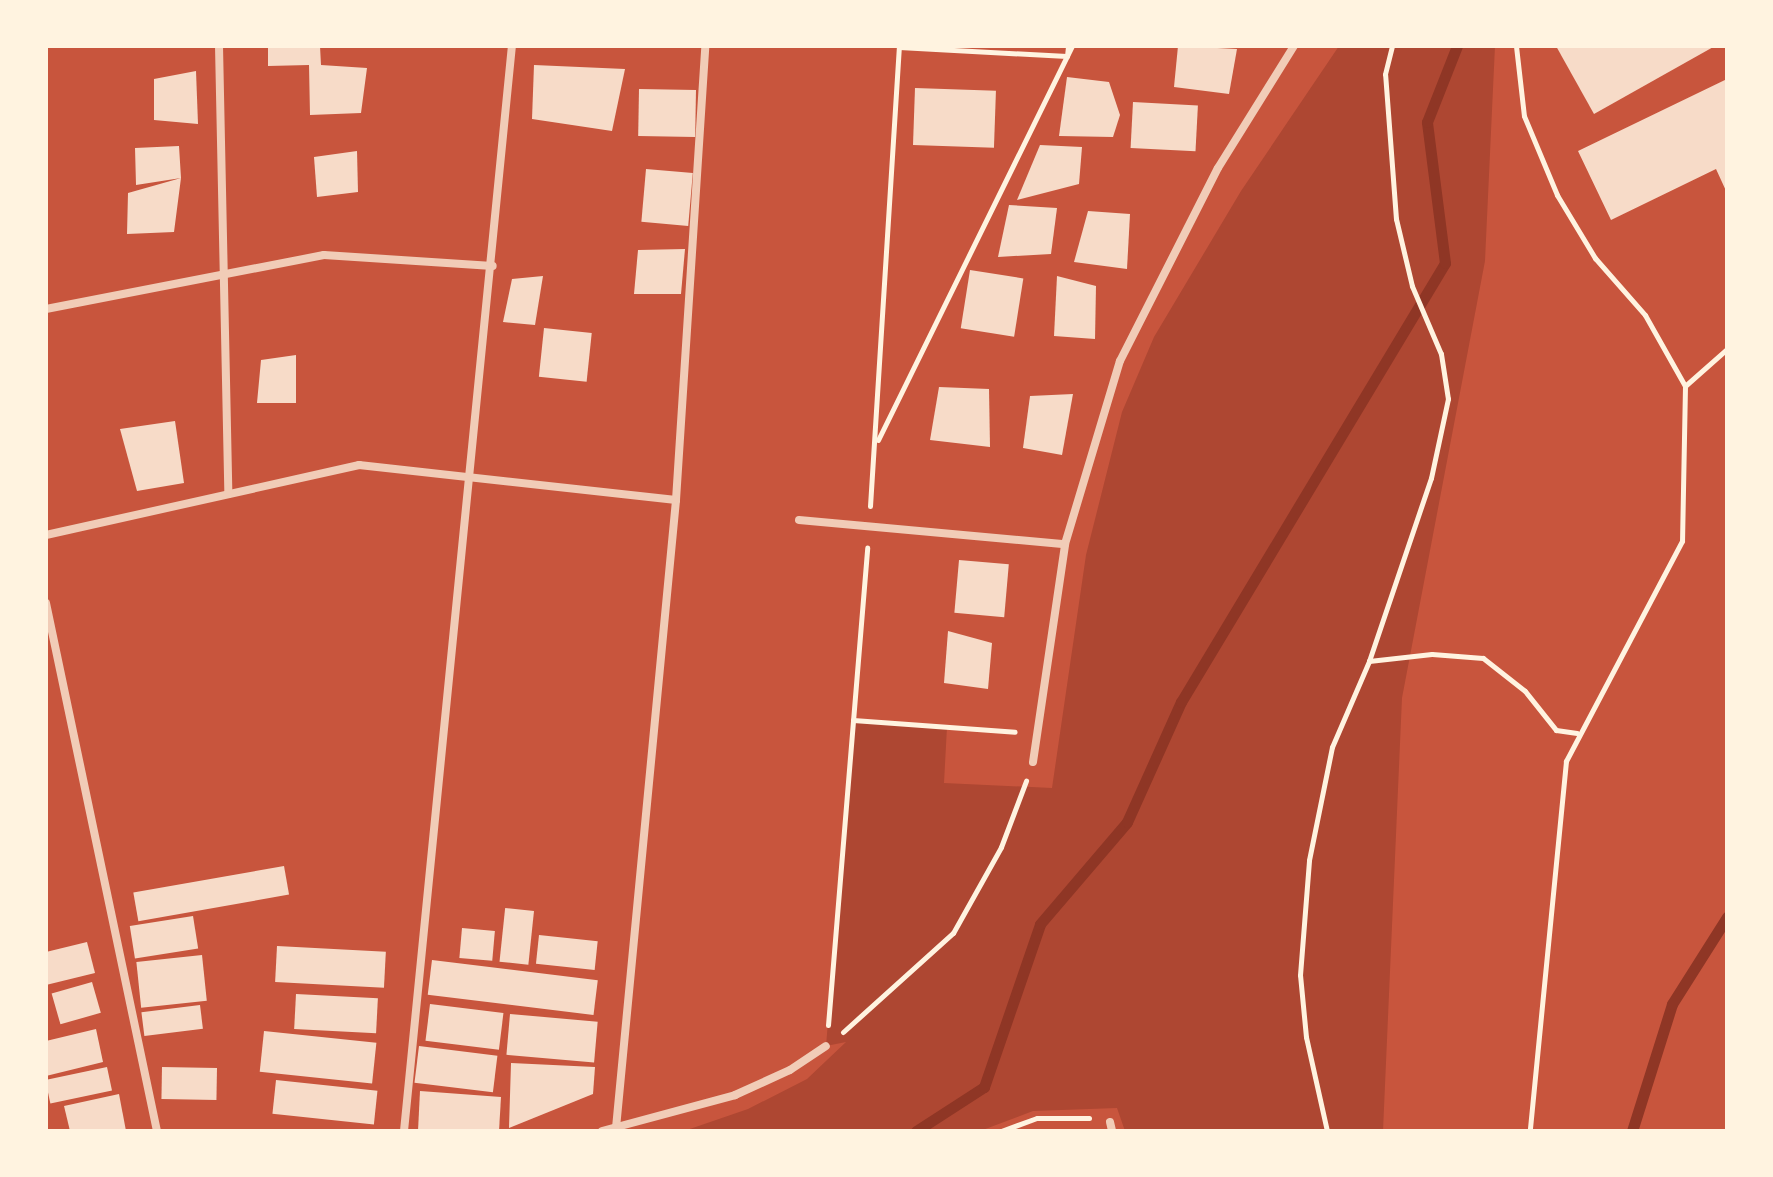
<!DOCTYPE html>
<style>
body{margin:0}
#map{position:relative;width:1773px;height:1177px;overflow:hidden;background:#c8553d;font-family:Signika,sans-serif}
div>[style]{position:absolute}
.green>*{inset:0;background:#ae4732}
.stream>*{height:11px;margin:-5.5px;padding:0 5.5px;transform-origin:5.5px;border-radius:5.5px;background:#8f3625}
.building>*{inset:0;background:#f7dbc8;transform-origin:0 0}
.path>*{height:5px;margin:-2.5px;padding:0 2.5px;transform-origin:2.5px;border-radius:2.5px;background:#fff3e0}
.minor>*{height:8px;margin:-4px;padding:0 4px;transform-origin:4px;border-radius:4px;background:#f1ccb7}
span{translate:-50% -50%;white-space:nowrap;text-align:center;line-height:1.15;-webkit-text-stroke:6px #fff3e0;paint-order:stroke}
.frame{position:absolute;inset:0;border:48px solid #fff3e0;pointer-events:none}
</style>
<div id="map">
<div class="green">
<i style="clip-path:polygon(1339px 46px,1495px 46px,1485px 261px,1402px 698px,1383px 1131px,1125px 1131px,1117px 1108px,1033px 1111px,980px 1131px,684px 1131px,748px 1109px,807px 1079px,846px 1042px,826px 1046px,853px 720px,947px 727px,944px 783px,1052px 788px,1086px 555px,1122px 412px,1154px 337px,1241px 191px)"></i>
</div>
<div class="stream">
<i style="left:916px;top:1131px;width:81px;rotate:-32.9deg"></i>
<i style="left:984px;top:1087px;width:172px;rotate:-71deg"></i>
<i style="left:1040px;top:924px;width:134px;rotate:-49.5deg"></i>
<i style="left:1127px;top:822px;width:132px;rotate:-65.8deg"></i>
<i style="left:1181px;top:702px;width:512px;rotate:-58.98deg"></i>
<i style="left:1445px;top:263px;width:142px;rotate:-97.3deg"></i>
<i style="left:1427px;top:122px;width:82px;rotate:-68.5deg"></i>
<i style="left:1632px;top:1131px;width:133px;rotate:-72.5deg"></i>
<i style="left:1672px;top:1004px;width:103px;rotate:-57.7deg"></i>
</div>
<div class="building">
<i style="clip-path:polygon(268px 46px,320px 46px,321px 65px,367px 68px,361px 113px,310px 115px,309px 65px,268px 66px)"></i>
<i style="clip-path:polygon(1178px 46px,1237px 49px,1229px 94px,1174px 87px)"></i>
<i style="clip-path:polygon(1556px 46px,1715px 46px,1594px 114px)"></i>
<i style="clip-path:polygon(534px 65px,625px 69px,612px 131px,532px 119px)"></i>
<i style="clip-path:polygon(196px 71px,198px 124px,154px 120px,154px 79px)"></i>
<i style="clip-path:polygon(1067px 77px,1109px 82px,1120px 115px,1113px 137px,1059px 136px)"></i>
<i style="clip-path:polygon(1727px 79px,1727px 193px,1716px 169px,1611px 220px,1578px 151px)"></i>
<i style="left:915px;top:88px;width:81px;height:57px;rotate:2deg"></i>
<i style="left:639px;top:89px;width:57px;height:47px;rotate:1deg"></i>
<i style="left:1133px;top:102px;width:65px;height:46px;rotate:3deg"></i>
<i style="clip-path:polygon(1040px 145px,1082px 147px,1079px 184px,1017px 200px)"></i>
<i style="clip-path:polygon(179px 146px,181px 178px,174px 232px,127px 234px,128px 193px,181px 178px,136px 185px,135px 148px)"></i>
<i style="clip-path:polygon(357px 151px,358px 192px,317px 197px,314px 157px)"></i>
<i style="left:646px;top:169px;width:47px;height:53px;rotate:5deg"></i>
<i style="clip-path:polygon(1009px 205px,1057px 208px,1051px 254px,998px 257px)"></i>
<i style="clip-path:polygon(1088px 211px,1130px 214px,1127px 269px,1074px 262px)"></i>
<i style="clip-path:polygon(685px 249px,681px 294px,634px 294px,638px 250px)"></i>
<i style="left:970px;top:270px;width:54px;height:59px;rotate:9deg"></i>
<i style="clip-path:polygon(543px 276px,535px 325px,503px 322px,512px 279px)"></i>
<i style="clip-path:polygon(1057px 276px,1096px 286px,1095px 339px,1054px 336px)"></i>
<i style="left:544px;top:328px;width:48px;height:49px;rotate:6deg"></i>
<i style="clip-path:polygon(296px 355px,296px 403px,257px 403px,261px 360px)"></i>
<i style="clip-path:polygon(939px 387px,989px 389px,990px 447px,930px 440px)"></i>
<i style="clip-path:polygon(1073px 394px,1062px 455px,1023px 448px,1030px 396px)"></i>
<i style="clip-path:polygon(175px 421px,184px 483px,137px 491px,120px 429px)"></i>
<i style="left:959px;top:560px;width:50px;height:53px;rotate:5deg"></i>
<i style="clip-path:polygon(948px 631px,992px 643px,988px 689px,944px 683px)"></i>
<i style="left:284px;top:866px;width:29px;height:153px;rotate:80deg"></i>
<i style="left:534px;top:911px;width:54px;height:29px;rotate:96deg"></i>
<i style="left:193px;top:916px;width:33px;height:64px;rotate:81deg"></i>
<i style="left:462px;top:928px;width:33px;height:30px;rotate:5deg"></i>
<i style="left:539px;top:935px;width:59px;height:29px;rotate:6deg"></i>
<i style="clip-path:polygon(87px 942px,95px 973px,46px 985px,46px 952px)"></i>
<i style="left:277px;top:946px;width:109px;height:36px;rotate:3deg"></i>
<i style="left:202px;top:955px;width:46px;height:66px;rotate:84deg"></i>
<i style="left:432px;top:960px;width:167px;height:35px;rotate:7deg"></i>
<i style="left:92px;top:982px;width:32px;height:42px;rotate:74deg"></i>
<i style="left:296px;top:994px;width:82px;height:35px;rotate:3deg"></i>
<i style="left:430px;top:1004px;width:74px;height:37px;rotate:7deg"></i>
<i style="left:200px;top:1005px;width:24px;height:59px;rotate:83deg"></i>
<i style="left:510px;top:1014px;width:88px;height:41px;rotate:5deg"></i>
<i style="clip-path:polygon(96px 1029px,103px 1062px,46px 1076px,46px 1041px)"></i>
<i style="left:264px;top:1031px;width:113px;height:41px;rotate:6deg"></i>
<i style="left:419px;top:1046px;width:79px;height:37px;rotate:7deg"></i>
<i style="clip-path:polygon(511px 1063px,595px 1067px,593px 1094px,509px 1128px)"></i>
<i style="left:107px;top:1067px;width:24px;height:63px;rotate:78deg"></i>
<i style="left:162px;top:1067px;width:55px;height:32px;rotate:1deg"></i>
<i style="left:276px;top:1080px;width:102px;height:34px;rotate:6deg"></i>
<i style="clip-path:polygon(420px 1091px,501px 1097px,499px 1131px,418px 1131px)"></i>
<i style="clip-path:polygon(119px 1094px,126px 1131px,70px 1131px,64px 1106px)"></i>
</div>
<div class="path">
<i style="left:1516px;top:46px;width:70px;rotate:83.5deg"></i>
<i style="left:1524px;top:116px;width:86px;rotate:67.3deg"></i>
<i style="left:1557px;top:195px;width:74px;rotate:58.9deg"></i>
<i style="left:1595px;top:258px;width:76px;rotate:48.7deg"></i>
<i style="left:1645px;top:315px;width:81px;rotate:60.6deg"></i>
<i style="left:1685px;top:386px;width:155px;rotate:91.1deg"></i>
<i style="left:1682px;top:541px;width:249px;rotate:117.8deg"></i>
<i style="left:1566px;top:761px;width:372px;rotate:95.6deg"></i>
<i style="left:899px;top:47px;width:168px;rotate:3.1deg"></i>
<i style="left:1067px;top:56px;width:10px;rotate:-84deg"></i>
<i style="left:1685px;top:386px;width:56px;rotate:-41.4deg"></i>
<i style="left:878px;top:440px;width:439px;rotate:-63.8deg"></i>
<i style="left:870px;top:506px;width:461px;rotate:-86.4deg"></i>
<i style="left:1369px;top:661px;width:193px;rotate:-71.3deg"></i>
<i style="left:1431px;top:478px;width:81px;rotate:-77.9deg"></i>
<i style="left:1448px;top:399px;width:46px;rotate:-98.8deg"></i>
<i style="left:1441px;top:354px;width:74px;rotate:-113.1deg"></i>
<i style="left:1412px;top:286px;width:69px;rotate:-103.4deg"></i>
<i style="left:1396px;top:219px;width:145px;rotate:-94.3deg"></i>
<i style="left:1385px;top:74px;width:29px;rotate:-76deg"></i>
<i style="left:853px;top:720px;width:162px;rotate:4.2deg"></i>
<i style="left:828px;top:1025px;width:479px;rotate:-85.3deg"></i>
<i style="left:843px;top:1032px;width:148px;rotate:-42deg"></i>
<i style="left:953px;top:933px;width:98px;rotate:-60.8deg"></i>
<i style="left:1001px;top:847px;width:71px;rotate:-69.3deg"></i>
<i style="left:1001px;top:1131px;width:38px;rotate:-20deg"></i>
<i style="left:1037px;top:1118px;width:52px"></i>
<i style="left:1327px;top:1131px;width:96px;rotate:-102.6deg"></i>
<i style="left:1306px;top:1037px;width:62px;rotate:-95.5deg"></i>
<i style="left:1300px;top:975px;width:115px;rotate:-85.5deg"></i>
<i style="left:1309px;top:860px;width:115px;rotate:-78.5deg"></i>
<i style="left:1332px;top:747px;width:94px;rotate:-66.7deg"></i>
<i style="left:1369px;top:661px;width:63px;rotate:-6.3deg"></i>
<i style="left:1432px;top:654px;width:51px;rotate:4.5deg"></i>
<i style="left:1483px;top:658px;width:53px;rotate:38.2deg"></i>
<i style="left:1525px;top:691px;width:50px;rotate:51.5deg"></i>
<i style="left:1556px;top:730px;width:21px;rotate:8deg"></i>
</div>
<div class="minor">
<i style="left:219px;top:46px;width:448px;rotate:88.8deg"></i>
<i style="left:46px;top:309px;width:283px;rotate:-11deg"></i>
<i style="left:324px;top:255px;width:169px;rotate:3.7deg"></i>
<i style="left:799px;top:520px;width:267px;rotate:5.2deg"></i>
<i style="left:46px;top:535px;width:321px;rotate:-12.6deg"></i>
<i style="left:359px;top:465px;width:319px;rotate:6.3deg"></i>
<i style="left:46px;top:603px;width:540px;rotate:78.13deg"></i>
<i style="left:1033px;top:762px;width:220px;rotate:-81.6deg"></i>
<i style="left:1065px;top:544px;width:191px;rotate:-73.3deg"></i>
<i style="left:1120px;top:361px;width:216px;rotate:-63.1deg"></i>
<i style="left:1218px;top:168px;width:144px;rotate:-58.1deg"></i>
<i style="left:1110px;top:1122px;width:9px;rotate:77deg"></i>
<i style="left:616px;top:1128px;width:631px;rotate:-84.54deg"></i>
<i style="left:676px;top:500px;width:455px;rotate:-86.3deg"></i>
<i style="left:404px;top:1131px;width:1090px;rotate:-84.32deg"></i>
<i style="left:602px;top:1131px;width:138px;rotate:-15.1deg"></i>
<i style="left:735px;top:1095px;width:60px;rotate:-24.4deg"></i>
<i style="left:790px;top:1070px;width:43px;rotate:-33.7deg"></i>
</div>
<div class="frame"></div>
</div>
